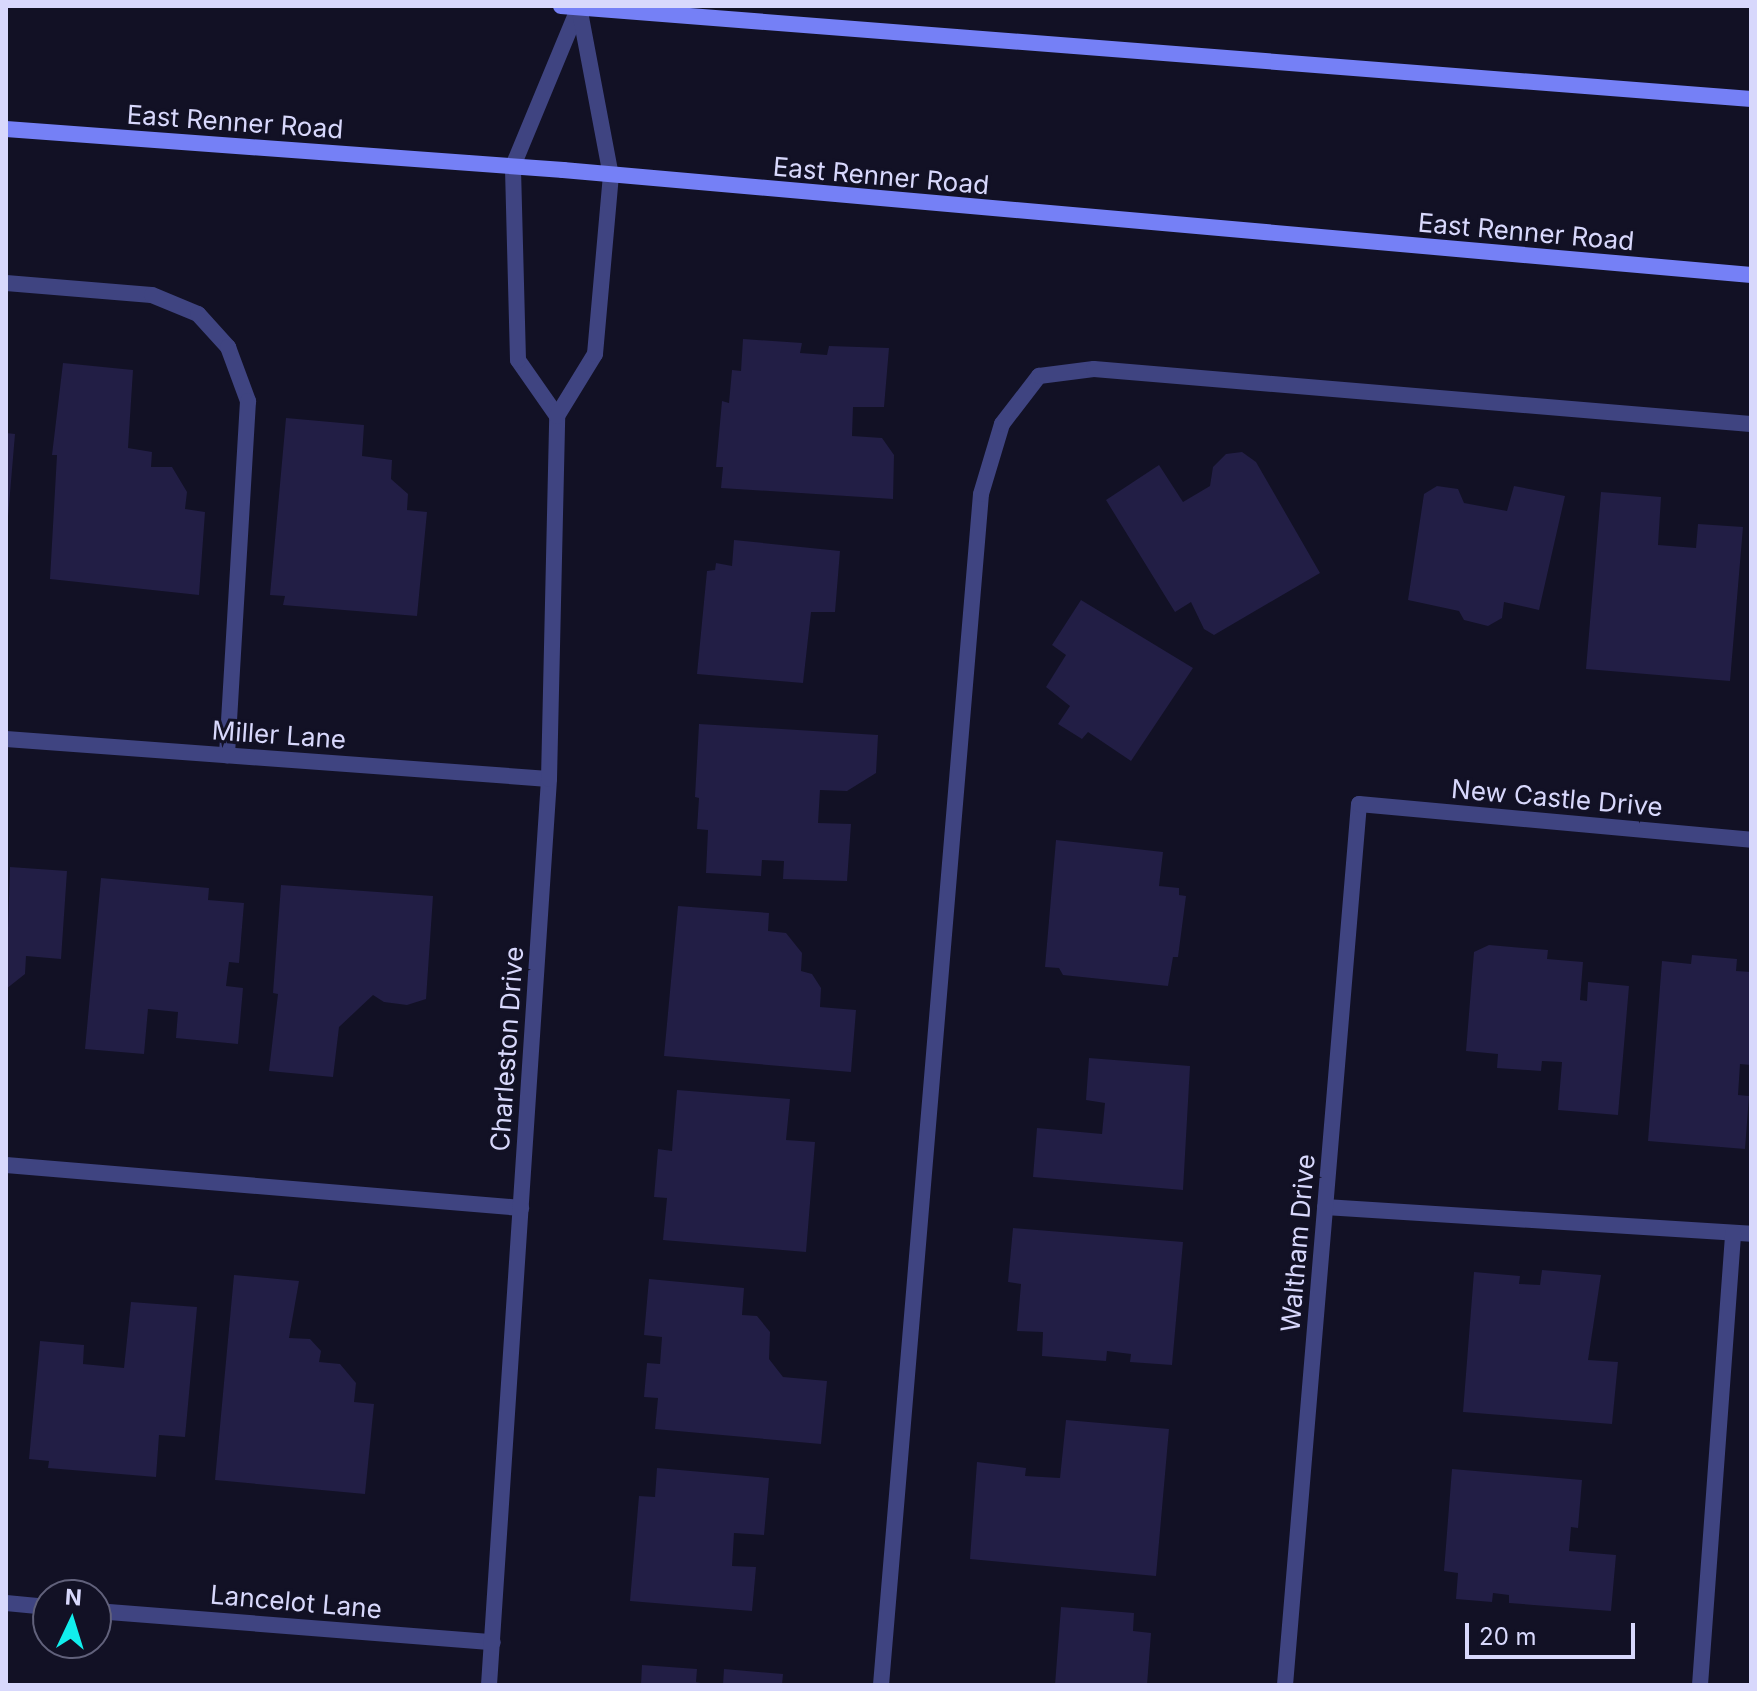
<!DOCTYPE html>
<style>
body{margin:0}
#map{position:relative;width:1757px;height:1691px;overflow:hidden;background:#121125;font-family:Inter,sans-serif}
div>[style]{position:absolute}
.building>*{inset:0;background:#221e45}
.service>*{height:16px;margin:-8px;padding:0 8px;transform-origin:8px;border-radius:8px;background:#3f4481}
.minor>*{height:16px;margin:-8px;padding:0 8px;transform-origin:8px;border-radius:8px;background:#3f4481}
.secondary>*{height:16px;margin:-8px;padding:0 8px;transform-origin:8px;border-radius:8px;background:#7580f6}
span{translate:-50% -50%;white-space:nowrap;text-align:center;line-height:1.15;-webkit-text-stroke:6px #121125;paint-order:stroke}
.street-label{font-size:26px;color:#d8d8fc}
.frame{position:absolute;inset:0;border:8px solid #d8d8fc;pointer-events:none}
.north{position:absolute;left:32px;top:1579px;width:80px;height:80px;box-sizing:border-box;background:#121125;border:2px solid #61617b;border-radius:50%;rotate:4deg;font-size:22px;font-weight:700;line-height:32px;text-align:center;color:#d8d8fc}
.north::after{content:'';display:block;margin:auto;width:28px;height:36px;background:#11efed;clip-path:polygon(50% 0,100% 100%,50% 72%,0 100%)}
.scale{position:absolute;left:1465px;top:1623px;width:170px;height:36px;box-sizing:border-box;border:4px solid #d8d8fc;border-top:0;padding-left:10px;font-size:24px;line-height:28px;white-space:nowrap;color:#d8d8fc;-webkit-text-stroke:6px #121125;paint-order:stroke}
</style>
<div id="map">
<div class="building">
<i style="clip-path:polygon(743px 339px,802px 343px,800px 353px,827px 355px,829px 346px,889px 348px,884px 407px,853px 407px,852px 436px,882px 438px,894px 455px,893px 499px,721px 488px,723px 467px,716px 467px,722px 401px,729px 403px,732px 370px,741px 371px)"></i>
<i style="clip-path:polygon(63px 363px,133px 370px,128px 448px,152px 452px,151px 467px,172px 467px,187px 492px,185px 509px,205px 512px,199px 595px,50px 579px,57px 455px,52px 455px)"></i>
<i style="clip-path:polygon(286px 418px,364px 425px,362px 456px,392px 460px,391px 479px,408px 494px,407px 510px,427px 512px,417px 616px,283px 605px,285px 596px,270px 595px)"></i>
<i style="clip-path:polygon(6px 433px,15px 434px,8px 517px,6px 517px)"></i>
<i style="clip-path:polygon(1242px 452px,1256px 462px,1320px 573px,1214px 635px,1204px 629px,1191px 602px,1175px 612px,1106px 500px,1159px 465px,1183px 502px,1210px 486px,1213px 467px,1226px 454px)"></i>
<i style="clip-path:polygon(1437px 486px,1458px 489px,1464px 503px,1507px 511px,1514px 486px,1565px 496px,1539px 610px,1504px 602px,1502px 618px,1488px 626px,1464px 620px,1459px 611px,1408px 600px,1424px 494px)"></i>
<i style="clip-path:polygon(1601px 492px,1661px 497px,1658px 545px,1696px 548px,1698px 524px,1743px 527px,1730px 681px,1586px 669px)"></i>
<i style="clip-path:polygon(734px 540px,840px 551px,835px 612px,811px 612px,803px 683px,697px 674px,707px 571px,715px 570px,716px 563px,732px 566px)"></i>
<i style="clip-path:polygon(1081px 600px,1193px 668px,1131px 761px,1088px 732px,1082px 739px,1058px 724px,1070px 706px,1046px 687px,1066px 655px,1052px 645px)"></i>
<i style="clip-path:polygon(699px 724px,878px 735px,876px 773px,847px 791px,820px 790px,818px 823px,851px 824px,847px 881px,783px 879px,784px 861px,762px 860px,761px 876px,706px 873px,708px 830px,697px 829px,699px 798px,695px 797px)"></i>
<i style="clip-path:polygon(1056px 840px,1163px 852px,1159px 886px,1179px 888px,1179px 895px,1186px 896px,1178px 957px,1173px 957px,1168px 986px,1063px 975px,1059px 968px,1045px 967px)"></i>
<i style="clip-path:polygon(10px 867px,67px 871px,61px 959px,26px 956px,25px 974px,6px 989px)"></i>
<i style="clip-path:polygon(101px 878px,209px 888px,208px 900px,244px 903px,239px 963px,229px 962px,226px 986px,243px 988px,238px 1044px,176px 1038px,178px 1012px,148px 1009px,144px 1054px,85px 1049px)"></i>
<i style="clip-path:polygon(281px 885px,433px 896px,426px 999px,407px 1005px,384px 1002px,373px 995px,339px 1027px,333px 1077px,269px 1071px,278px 994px,273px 993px)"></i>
<i style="clip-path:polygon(678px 906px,769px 913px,768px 931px,786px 933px,802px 953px,801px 971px,812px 974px,821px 988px,820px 1007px,856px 1010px,851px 1072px,664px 1056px)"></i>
<i style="clip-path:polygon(1489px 945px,1548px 950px,1547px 959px,1583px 962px,1580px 1000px,1587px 1001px,1588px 982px,1629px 986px,1618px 1115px,1558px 1110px,1562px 1062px,1542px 1061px,1541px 1071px,1497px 1068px,1498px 1054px,1466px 1051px,1474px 952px)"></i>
<i style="clip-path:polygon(1692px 955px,1737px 959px,1736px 971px,1751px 972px,1751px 1065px,1740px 1064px,1738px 1095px,1749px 1096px,1745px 1149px,1648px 1141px,1662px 961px,1691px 964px)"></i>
<i style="clip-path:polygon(1089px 1058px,1190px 1066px,1183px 1190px,1033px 1177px,1037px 1128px,1102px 1134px,1105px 1103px,1086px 1100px)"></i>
<i style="clip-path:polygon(677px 1090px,790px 1099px,786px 1140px,815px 1142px,806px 1252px,663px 1240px,667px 1198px,654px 1197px,658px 1149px,672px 1151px)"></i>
<i style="clip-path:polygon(1013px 1228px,1183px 1242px,1172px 1365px,1130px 1362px,1131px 1354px,1107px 1351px,1106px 1361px,1042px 1356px,1043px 1332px,1017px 1331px,1021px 1284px,1008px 1282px)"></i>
<i style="clip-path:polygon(1542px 1270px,1601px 1275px,1588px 1360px,1618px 1362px,1612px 1424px,1463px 1412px,1474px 1272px,1520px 1276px,1519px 1284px,1540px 1285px)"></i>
<i style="clip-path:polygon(234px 1275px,299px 1281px,289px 1338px,310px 1339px,321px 1351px,319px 1362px,340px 1364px,356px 1383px,354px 1402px,374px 1404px,365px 1494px,215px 1480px)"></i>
<i style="clip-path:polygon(649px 1279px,744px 1288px,742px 1315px,757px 1316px,770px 1332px,769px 1359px,783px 1377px,827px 1381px,821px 1444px,655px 1429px,658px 1398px,644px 1397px,647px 1363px,660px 1364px,662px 1337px,644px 1335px)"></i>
<i style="clip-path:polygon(131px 1302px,197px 1307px,185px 1437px,159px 1435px,156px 1477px,48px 1468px,49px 1461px,29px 1459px,40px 1341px,84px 1345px,83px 1364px,124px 1368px)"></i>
<i style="clip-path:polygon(1066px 1420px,1169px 1429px,1156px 1576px,970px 1559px,977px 1462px,1026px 1468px,1025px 1476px,1060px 1478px)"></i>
<i style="clip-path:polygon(657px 1468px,769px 1478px,764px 1535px,734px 1533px,732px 1566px,756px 1567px,752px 1611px,630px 1601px,639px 1496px,655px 1497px)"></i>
<i style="clip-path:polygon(1452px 1469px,1582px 1480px,1578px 1528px,1571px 1527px,1569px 1551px,1616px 1555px,1611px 1611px,1509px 1603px,1509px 1595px,1493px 1593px,1492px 1602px,1456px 1599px,1458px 1573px,1444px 1571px)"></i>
<i style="clip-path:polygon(1061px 1607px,1134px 1613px,1133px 1631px,1151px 1633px,1147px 1685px,1055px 1685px)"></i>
<i style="clip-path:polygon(642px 1665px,697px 1669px,696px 1682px,711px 1685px,641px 1685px)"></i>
<i style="clip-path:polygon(724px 1669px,783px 1674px,782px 1685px,723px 1685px)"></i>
</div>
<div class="service">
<i style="left:6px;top:283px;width:146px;rotate:4.7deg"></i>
<i style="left:152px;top:295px;width:50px;rotate:22.4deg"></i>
<i style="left:198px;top:314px;width:45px;rotate:47.7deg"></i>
<i style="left:228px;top:347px;width:58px;rotate:69.7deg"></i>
<i style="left:248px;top:401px;width:355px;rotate:93.4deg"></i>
<i style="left:6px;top:1165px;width:517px;rotate:4.77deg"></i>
<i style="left:1325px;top:1207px;width:427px;rotate:3.6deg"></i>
<i style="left:881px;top:1685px;width:1195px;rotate:-85.2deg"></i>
<i style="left:981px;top:494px;width:73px;rotate:-73.3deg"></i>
<i style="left:1002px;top:424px;width:61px;rotate:-52.4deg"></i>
<i style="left:1039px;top:376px;width:55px;rotate:-7.3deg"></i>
<i style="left:1094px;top:369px;width:659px;rotate:4.79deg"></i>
<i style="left:1700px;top:1685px;width:453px;rotate:-85.8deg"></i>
</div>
<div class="minor">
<i style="left:557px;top:416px;width:68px;rotate:-124.9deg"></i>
<i style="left:518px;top:360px;width:194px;rotate:-91.5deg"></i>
<i style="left:513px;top:166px;width:170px;rotate:-67.5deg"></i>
<i style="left:6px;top:739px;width:544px;rotate:4.21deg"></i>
<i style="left:6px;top:1603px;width:42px;rotate:5.4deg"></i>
<i style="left:96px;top:1611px;width:398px;rotate:4.5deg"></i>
<i style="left:489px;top:1685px;width:908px;rotate:-86.21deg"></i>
<i style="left:549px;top:779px;width:363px;rotate:-88.7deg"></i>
<i style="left:557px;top:416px;width:73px;rotate:-58.5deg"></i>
<i style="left:595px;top:354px;width:179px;rotate:-84.9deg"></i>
<i style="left:611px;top:176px;width:173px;rotate:-100.7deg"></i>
<i style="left:1285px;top:1685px;width:884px;rotate:-85.2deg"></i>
<i style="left:1359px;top:804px;width:394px;rotate:5.2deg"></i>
</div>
<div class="secondary">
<i style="left:561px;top:6px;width:1194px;rotate:4.47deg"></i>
<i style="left:6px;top:129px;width:559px;rotate:4.21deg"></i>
<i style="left:563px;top:170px;width:1193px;rotate:5.05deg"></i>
</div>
<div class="street-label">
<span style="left:235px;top:122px;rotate:4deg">East Renner Road</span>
<span style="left:881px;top:176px;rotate:5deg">East Renner Road</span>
<span style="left:1526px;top:232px;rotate:5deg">East Renner Road</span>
<span style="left:279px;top:735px;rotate:4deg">Miller Lane</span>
<span style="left:1557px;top:798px;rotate:5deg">New Castle Drive</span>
<span style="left:507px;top:1049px;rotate:-86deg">Charleston Drive</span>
<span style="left:1298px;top:1243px;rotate:-85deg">Waltham Drive</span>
<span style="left:296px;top:1602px;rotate:5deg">Lancelot Lane</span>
</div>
<div class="frame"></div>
<div class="north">N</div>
<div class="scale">20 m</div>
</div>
